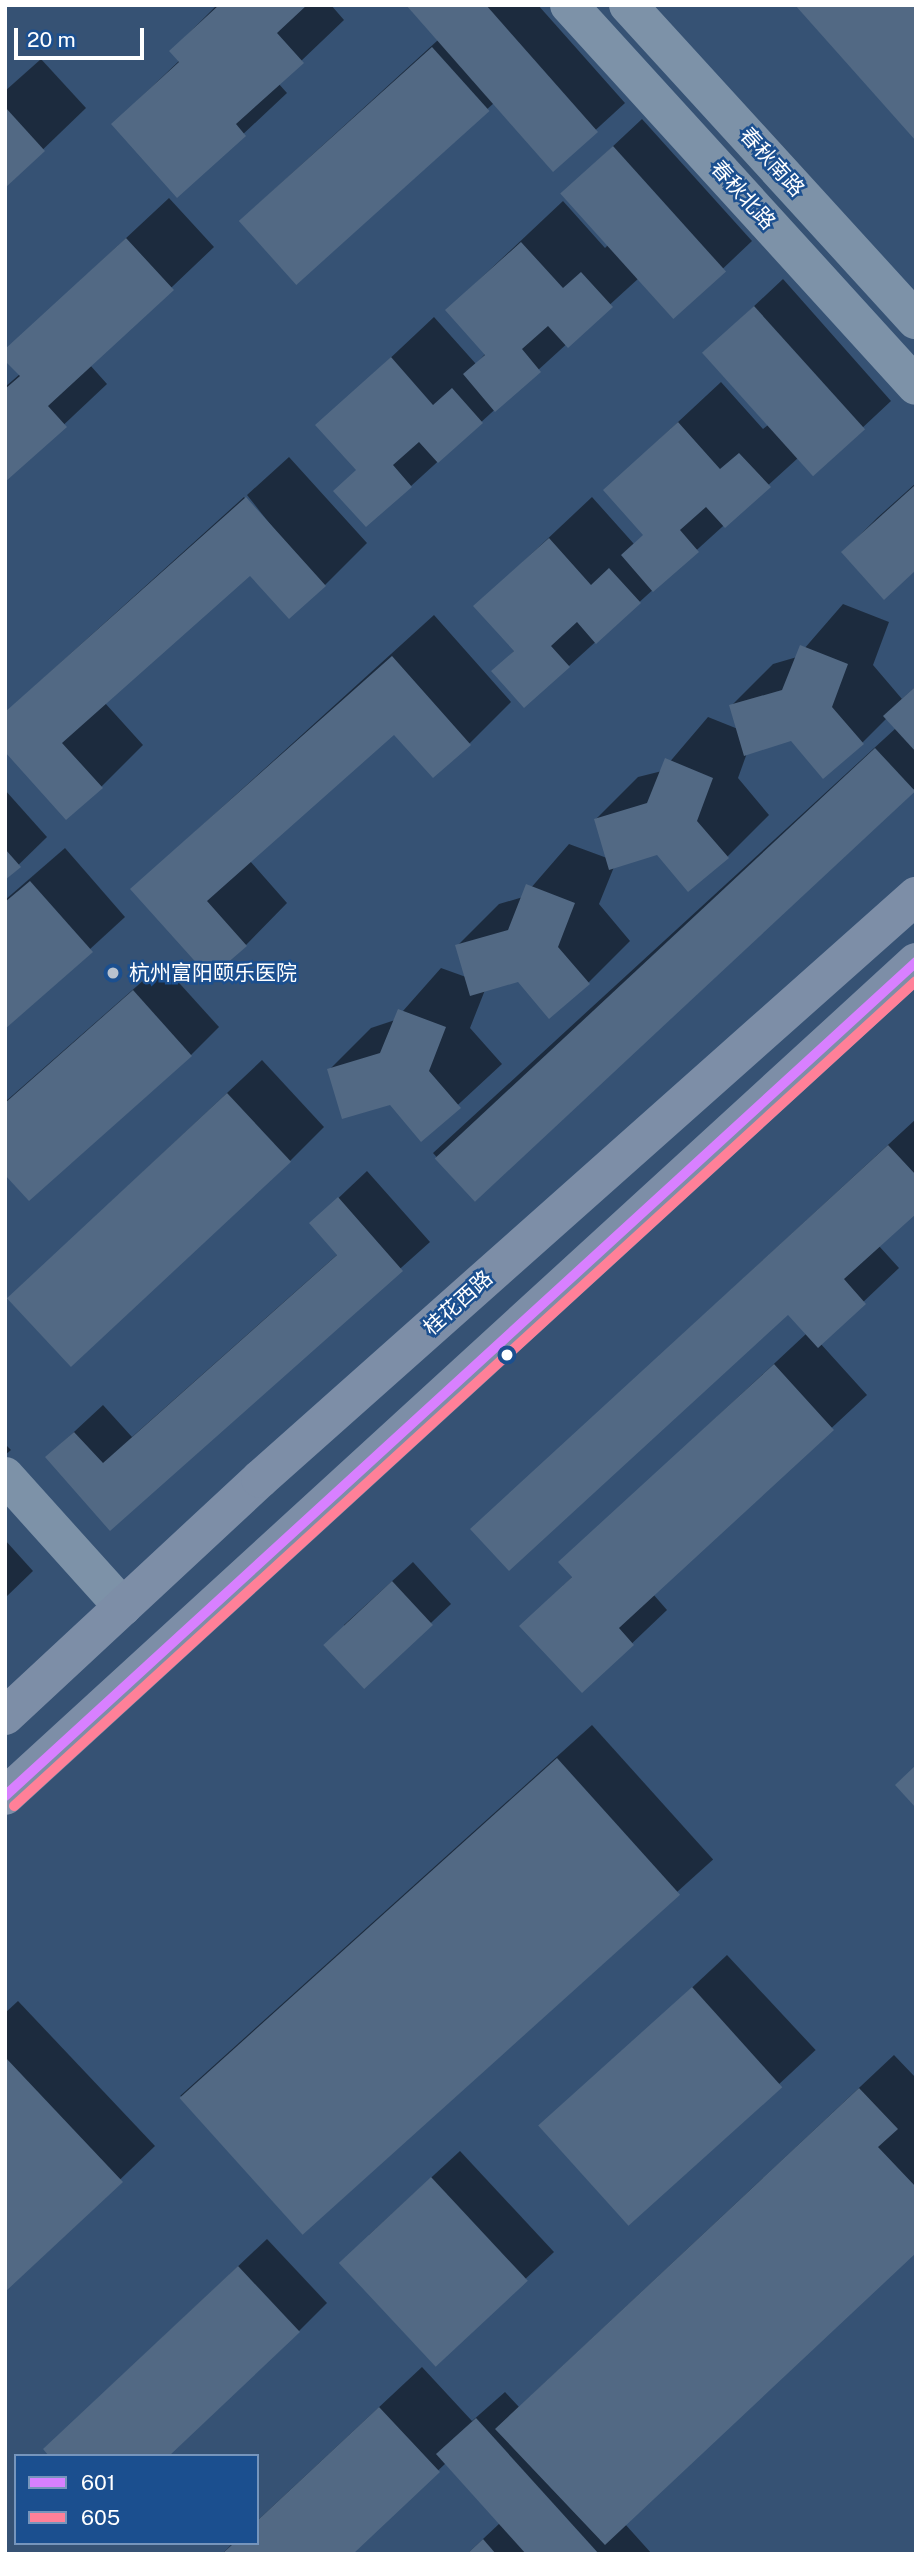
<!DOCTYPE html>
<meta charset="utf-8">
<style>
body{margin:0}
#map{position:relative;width:921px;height:2559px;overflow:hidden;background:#365274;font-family:"Public Sans","Noto Sans SC",sans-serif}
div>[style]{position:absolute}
.shadow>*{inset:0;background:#0007;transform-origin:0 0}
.building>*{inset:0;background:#526984;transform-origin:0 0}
.minor>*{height:38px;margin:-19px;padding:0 19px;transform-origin:19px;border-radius:19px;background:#7d92a8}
.major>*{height:38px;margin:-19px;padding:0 19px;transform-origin:19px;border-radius:19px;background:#7d8ea7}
.bus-1>*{height:10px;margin:-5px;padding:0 5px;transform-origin:5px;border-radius:5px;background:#d880ff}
.bus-2>*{height:10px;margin:-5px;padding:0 5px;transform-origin:5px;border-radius:5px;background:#ff8098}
.dots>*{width:19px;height:19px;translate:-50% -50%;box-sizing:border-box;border:4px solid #1b4f8f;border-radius:50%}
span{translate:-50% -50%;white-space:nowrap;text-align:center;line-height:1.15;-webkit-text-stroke:5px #1b4f8f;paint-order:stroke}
.street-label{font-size:21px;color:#fff}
.poi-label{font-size:21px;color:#fff}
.left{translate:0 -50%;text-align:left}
.frame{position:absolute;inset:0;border:7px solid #fff;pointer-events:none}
.legend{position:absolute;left:14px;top:2454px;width:245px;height:91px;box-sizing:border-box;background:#1b4f8f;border:2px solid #7695bc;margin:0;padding:9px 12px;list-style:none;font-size:21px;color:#fff}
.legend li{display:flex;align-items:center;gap:14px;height:35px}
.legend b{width:35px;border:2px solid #7695bc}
.scale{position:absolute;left:14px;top:28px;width:130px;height:32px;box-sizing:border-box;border:4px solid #fff;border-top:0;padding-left:9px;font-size:21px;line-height:24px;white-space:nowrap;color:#fff;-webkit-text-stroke:5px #1b4f8f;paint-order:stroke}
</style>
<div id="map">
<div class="shadow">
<i style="clip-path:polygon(217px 5px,331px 5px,344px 20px,278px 83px,287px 93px,177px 196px,113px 124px,180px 60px,171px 51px)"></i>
<i style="clip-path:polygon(408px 5px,538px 5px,625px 103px,553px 169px,494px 103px,294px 281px,241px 220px,438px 40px)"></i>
<i style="clip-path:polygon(41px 59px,86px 108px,5px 186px,5px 91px)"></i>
<i style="clip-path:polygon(642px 119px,752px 241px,673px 316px,639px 278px,411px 486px,357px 469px,318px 426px,434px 317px,476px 364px,486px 353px,447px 310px,563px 201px,605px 248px,609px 244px,563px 193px)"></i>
<i style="clip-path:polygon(169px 198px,214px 247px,90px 365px,107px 384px,5px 480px,5px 387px,20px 374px,5px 351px)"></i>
<i style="clip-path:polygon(783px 279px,891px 401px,813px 474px,798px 458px,569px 666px,494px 671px,515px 650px,476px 606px,592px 497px,634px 544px,645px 534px,605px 490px,721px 382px,763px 429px,768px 425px,704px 353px)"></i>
<i style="clip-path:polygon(289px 457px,367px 543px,325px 585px,289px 617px,250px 574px,105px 703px,143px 745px,101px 787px,5px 713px,244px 497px,285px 543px,247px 495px)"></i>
<i style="clip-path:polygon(916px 483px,916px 568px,843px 552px,877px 518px)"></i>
<i style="clip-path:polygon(843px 604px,889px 622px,873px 665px,902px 699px,916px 686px,916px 787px,470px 1194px,433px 1153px,896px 728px,887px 718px,862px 743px,792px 739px,747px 753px,738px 778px,769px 815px,727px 857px,657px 853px,614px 867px,599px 904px,630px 941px,588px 983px,519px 980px,485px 990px,470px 1028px,502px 1064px,421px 1139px,390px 1103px,329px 1070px,371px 1028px,395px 1020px,441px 968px,466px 977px,457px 946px,499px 904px,523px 897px,569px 844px,607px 858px,596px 819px,638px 777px,662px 771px,708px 717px,738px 729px,731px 706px,773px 664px,797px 657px)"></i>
<i style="clip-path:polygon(434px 615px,511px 702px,470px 743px,433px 775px,395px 732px,250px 861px,287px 903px,246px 945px,132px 889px)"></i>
<i style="clip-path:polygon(5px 790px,47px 837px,5px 878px)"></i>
<i style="clip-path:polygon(65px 848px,125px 917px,5px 1027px,5px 900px)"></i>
<i style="clip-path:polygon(162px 964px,219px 1027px,191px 1055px,5px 1172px,5px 1102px)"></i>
<i style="clip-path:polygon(262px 1060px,324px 1127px,290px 1161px,9px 1298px)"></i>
<i style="clip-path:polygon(916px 1119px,916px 1212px,879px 1246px,899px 1268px,820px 1343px,867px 1395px,653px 1594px,667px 1610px,582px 1691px,521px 1626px,573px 1576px,561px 1562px,807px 1333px,788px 1313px,472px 1529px)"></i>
<i style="clip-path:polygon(367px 1171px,430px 1242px,110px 1528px,47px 1457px,103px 1405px,132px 1437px,338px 1254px,311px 1224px)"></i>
<i style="clip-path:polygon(5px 1444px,11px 1450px,5px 1455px)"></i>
<i style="clip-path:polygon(5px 1540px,33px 1571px,5px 1598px)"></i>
<i style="clip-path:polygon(413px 1562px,451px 1604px,363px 1687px,344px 1625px)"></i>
<i style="left:592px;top:1725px;width:181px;height:554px;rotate:48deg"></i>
<i style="left:727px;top:1955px;width:130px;height:253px;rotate:47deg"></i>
<i style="clip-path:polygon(18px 2001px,155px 2146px,5px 2290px,5px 2013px)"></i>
<i style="clip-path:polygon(894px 2055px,916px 2078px,916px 2251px,625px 2524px,652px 2554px,467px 2554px,500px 2523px,446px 2463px,350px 2554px,222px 2554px,233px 2543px,257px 2543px,257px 2521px,422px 2367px,472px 2421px,505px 2392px,519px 2407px)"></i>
<i style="clip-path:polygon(460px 2151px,554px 2252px,435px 2364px,369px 2235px)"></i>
<i style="clip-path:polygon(267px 2239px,327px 2303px,299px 2331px,166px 2456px,74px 2421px)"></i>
</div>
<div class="building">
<i style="clip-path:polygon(219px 5px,307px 5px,277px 33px,304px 63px,236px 124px,246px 136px,177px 198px,111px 124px,179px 62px,169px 51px)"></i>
<i style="clip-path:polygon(406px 5px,486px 5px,598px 132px,553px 172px)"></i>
<i style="clip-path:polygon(795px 5px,916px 5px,916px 141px)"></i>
<i style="left:432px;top:47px;width:86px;height:260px;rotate:48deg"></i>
<i style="clip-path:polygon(5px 107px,45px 151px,5px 188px)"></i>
<i style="left:613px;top:146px;width:169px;height:71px;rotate:48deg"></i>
<i style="clip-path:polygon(126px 238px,174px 290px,48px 406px,67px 427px,5px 482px,5px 389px,20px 376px,5px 361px,5px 349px)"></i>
<i style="clip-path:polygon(521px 242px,563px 288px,581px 272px,613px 307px,568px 348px,548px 326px,522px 349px,541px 372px,495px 412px,463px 374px,485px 355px,445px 310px)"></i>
<i style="left:754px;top:306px;width:166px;height:70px;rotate:48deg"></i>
<i style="clip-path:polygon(391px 357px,433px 405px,452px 388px,483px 423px,438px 463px,419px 442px,393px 465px,412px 487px,366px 527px,333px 491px,356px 470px,315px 425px)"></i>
<i style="clip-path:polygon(678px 422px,720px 469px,739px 453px,771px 487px,725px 528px,706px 507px,680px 530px,699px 552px,653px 592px,621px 555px,643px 535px,603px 490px)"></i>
<i style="clip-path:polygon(914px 486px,916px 570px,884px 600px,841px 552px)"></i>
<i style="clip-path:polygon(246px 497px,326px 586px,289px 619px,250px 576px,62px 743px,103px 788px,66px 820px,5px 752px,5px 712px)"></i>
<i style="clip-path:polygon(549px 538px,591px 585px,609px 568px,641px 603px,596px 644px,577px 622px,551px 646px,570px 667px,524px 708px,491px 671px,514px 651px,473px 606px)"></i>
<i style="clip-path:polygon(800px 645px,848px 664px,832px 707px,864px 744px,823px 779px,791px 741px,744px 756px,729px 705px,782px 690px)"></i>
<i style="clip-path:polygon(392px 656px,471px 745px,433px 778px,394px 735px,207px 901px,247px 946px,210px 978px,130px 889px)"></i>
<i style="clip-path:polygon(916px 686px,916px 752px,883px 716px)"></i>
<i style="left:875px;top:748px;width:59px;height:602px;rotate:47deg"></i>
<i style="clip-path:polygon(665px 758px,713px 778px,697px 821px,729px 858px,688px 892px,657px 855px,609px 870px,594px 819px,647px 803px)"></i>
<i style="clip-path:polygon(5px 849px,21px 867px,5px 880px)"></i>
<i style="clip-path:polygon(30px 881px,93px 952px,5px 1029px,5px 902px)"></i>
<i style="clip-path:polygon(526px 884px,575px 903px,558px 947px,590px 984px,549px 1019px,518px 982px,470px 996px,455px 945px,508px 930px)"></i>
<i style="clip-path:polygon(133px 990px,192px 1056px,29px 1201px,5px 1175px,5px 1103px)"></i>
<i style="clip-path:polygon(398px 1009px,446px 1027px,429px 1071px,461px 1108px,421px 1142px,390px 1105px,342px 1119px,327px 1069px,380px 1053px)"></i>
<i style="left:227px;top:1093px;width:94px;height:301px;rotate:47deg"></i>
<i style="clip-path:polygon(888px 1145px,916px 1175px,916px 1214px,844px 1279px,866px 1304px,818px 1348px,788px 1315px,509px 1571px,470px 1529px)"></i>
<i style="clip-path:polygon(338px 1197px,403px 1271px,110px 1531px,45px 1457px,74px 1432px,103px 1463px,337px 1255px,309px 1223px)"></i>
<i style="clip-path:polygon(774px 1364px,834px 1430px,619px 1628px,634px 1645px,582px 1693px,519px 1626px,572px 1577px,558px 1562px)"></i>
<i style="left:392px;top:1581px;width:60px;height:94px;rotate:47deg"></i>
<i style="left:557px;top:1758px;width:184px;height:508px;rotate:48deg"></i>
<i style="clip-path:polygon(916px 1765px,916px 1808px,895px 1785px)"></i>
<i style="left:692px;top:1987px;width:135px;height:207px;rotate:48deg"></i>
<i style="clip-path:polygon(5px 2057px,123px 2182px,5px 2292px)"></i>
<i style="clip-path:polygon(859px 2088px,898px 2129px,878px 2147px,916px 2187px,916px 2253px,605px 2545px,495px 2429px)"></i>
<i style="left:431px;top:2177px;width:142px;height:126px;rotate:47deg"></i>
<i style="clip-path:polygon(238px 2266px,300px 2332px,169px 2456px,49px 2456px,43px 2449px)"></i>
<i style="clip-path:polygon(379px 2407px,440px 2472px,353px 2554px,222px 2554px,234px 2543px,257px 2543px,257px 2521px)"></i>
<i style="clip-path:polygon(476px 2418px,599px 2554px,526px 2554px,436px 2454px)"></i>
<i style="clip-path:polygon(483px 2539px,496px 2554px,467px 2554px)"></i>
</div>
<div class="minor">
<i style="left:569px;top:5px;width:515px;rotate:47.67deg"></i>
<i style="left:628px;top:5px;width:427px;rotate:47.6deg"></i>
<i style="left:5px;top:1476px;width:176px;rotate:48deg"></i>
</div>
<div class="major">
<i style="left:5px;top:1716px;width:348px;rotate:-42.9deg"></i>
<i style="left:260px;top:1479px;width:878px;rotate:-41.63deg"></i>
<i style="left:5px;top:1796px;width:1235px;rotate:-42.47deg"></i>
</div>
<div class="bus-1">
<i style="left:5px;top:1796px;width:1235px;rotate:-42.47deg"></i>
</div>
<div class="bus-2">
<i style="left:14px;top:1806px;width:1222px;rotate:-42.45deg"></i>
</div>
<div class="dots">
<i style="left:113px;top:973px;background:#b9c2ce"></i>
<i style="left:507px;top:1355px;background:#fff"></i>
</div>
<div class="street-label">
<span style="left:772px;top:162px;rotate:48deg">春秋南路</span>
<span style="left:743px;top:195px;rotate:48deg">春秋北路</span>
<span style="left:458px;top:1303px;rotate:-42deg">桂花西路</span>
</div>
<div class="poi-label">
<span class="left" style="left:129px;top:973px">杭州富阳颐乐医院</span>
</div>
<div class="frame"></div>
<ul class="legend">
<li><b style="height:9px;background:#d880ff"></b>601</li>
<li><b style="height:9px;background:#ff8098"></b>605</li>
</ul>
<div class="scale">20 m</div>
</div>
